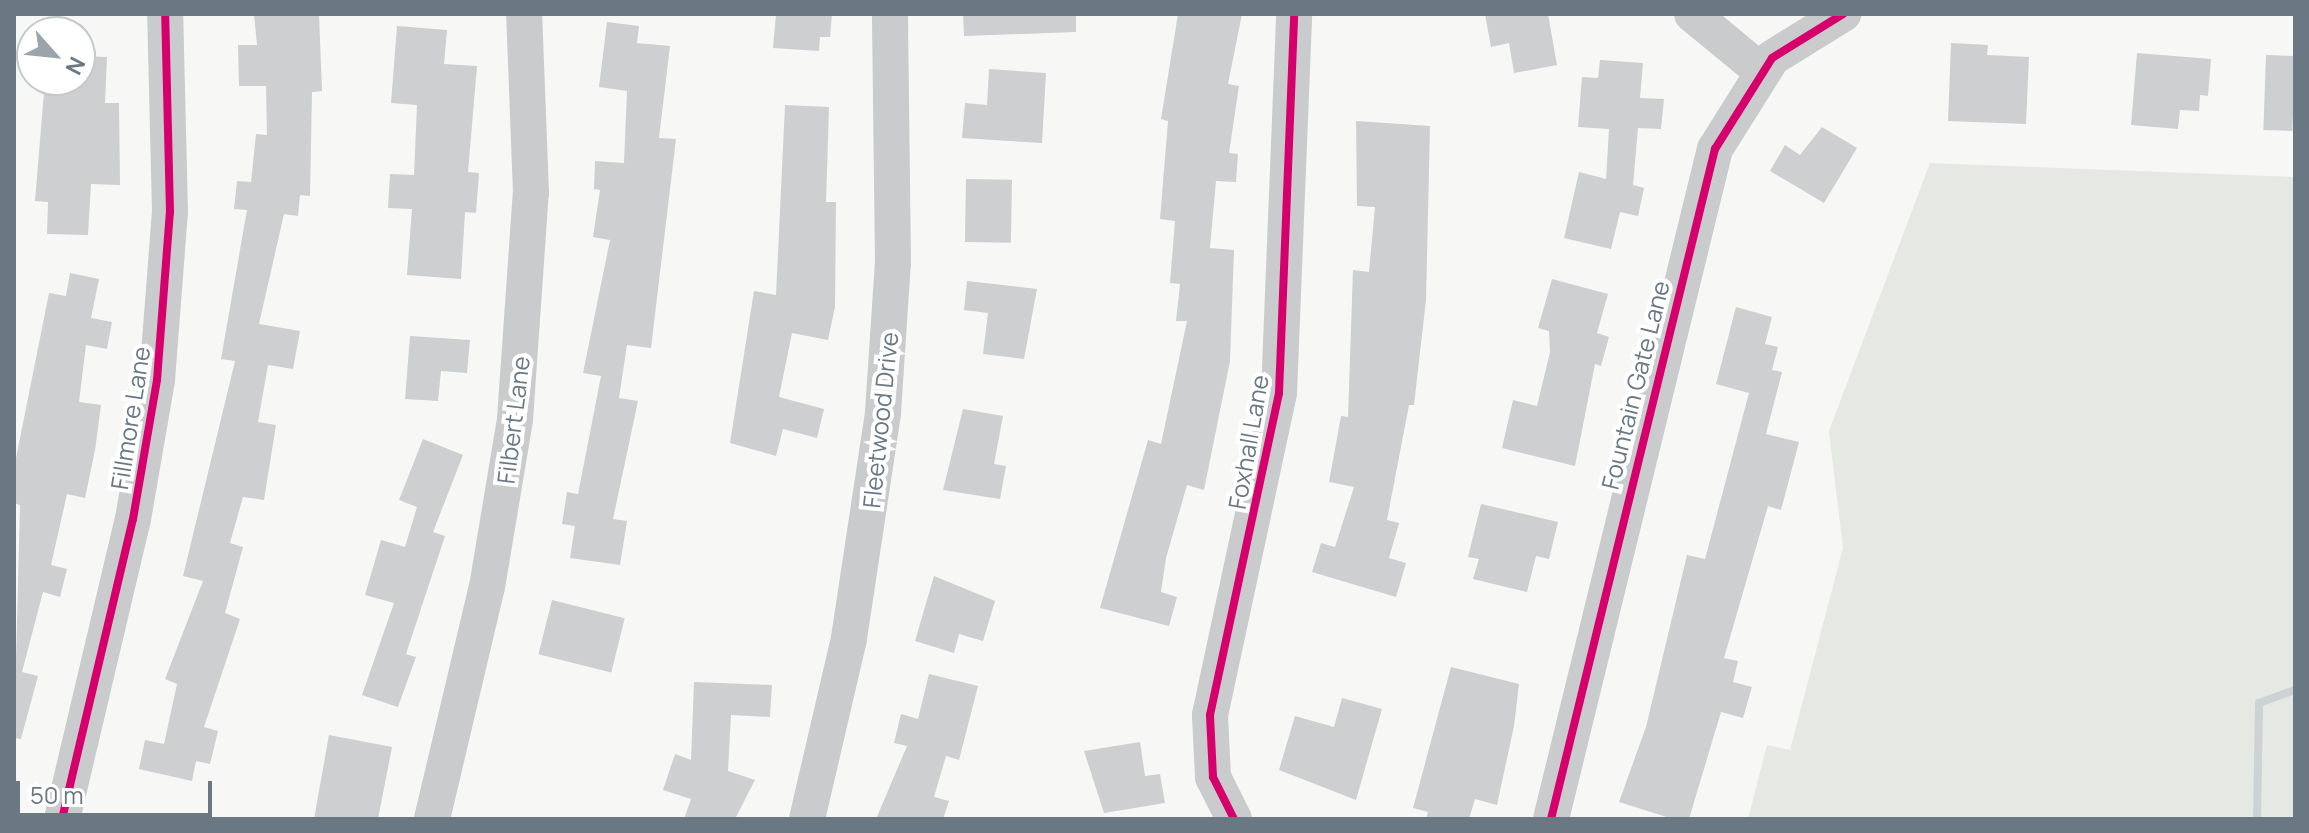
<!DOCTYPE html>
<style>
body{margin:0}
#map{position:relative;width:2309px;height:833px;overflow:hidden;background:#f7f7f6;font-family:Manrope,sans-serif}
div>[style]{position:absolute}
.green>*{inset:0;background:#e6e8e4}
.stream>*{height:8px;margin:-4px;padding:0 4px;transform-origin:4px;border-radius:4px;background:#ccd3d5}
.building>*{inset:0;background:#cdcfd0;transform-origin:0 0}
.minor>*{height:36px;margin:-18px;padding:0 18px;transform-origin:18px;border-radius:18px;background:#c9cbcc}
.cycleway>*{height:8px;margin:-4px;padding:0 4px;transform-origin:4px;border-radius:4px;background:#d6006c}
span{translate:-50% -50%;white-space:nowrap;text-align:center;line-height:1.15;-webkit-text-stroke:8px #fff;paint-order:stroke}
.street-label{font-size:24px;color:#6a7883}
.frame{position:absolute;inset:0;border:16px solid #6a7883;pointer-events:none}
.north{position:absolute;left:16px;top:16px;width:80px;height:80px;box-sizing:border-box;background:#fff;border:2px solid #c3c9cd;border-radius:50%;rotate:117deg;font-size:22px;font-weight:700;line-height:32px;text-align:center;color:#6a7883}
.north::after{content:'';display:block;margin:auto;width:28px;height:36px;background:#9ba4ab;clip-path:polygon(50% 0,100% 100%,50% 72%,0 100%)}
.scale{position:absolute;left:16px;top:781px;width:196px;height:36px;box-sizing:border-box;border:4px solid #6a7883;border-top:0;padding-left:10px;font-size:24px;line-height:28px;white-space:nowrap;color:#6a7883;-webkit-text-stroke:6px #fff;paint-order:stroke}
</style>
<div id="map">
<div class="green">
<i style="clip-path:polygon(1930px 163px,2295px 177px,2295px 819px,1748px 819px,1767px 745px,1790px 750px,1843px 548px,1829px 431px)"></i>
</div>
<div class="stream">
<i style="left:2257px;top:819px;width:116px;rotate:-89deg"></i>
<i style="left:2259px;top:703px;width:38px;rotate:-20deg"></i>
</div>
<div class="building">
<i style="clip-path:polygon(254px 14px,319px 14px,322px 91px,312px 92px,310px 196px,300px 195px,298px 216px,284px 214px,259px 324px,300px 331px,293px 369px,268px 365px,258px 422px,276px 425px,264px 500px,243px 497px,230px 543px,243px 547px,225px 613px,240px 619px,204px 727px,218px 731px,210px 764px,196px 761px,192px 781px,139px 769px,145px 740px,164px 744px,177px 684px,165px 679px,203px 581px,183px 576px,235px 361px,221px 359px,247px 210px,234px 209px,237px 181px,251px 182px,256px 134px,267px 135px,266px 86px,239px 86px,238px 45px,257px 45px)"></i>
<i style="clip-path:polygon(776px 14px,832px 14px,830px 37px,820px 37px,819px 51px,773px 48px)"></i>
<i style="clip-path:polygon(963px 14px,1076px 14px,1076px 32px,964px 36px)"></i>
<i style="clip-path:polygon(1178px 14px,1242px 14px,1228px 84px,1239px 86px,1229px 153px,1238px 154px,1236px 182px,1216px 181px,1210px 248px,1234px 250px,1230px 361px,1204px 490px,1187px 485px,1166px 558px,1161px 592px,1177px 597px,1169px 626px,1100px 608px,1148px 440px,1161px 444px,1187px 321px,1176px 321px,1180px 284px,1170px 283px,1175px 221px,1160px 219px,1168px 121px,1161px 119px)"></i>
<i style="clip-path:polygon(1485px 14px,1548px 14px,1557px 65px,1514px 73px,1509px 43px,1491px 47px)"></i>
<i style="clip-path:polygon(607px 22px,639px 26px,637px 43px,670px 46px,659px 138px,676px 139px,651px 348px,627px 345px,619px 398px,638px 401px,613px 519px,627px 521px,620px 565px,570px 558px,575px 526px,562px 524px,567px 492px,578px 494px,601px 376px,583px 373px,610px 240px,593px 237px,600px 190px,594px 189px,595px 161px,624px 163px,627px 91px,599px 87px)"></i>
<i style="clip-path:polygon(397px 26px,447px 30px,444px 64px,477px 66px,468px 172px,479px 173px,476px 213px,465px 212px,461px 279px,407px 275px,412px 209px,388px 208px,390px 174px,414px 175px,417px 105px,391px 103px)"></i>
<i style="clip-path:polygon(1951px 43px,1988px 45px,1987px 55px,2029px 57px,2026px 124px,1948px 121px)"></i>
<i style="clip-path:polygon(2137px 53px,2211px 59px,2208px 96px,2200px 95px,2199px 111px,2180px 110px,2178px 129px,2131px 125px)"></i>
<i style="left:2266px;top:55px;width:29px;height:75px;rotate:2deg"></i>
<i style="clip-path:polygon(80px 56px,107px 57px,105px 103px,119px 103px,120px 185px,91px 184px,88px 235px,47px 234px,48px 202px,35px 201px,45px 80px,80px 80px)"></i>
<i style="clip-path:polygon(1600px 60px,1643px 63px,1640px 98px,1664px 99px,1661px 129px,1638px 128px,1633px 185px,1644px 188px,1638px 216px,1620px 212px,1611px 249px,1564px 238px,1579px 172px,1606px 179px,1609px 129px,1578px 127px,1582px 77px,1598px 78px)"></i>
<i style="clip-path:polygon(989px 69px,1046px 73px,1042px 143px,962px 138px,965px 103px,987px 105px)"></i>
<i style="clip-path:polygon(785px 105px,829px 107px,826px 202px,836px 202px,835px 307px,828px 340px,792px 333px,779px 397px,824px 409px,817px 438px,783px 429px,776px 456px,730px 443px,754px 291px,776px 295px)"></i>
<i style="clip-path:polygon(1356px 121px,1430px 126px,1426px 300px,1414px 405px,1409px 405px,1387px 520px,1399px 523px,1389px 558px,1406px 563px,1396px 597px,1312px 572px,1321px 543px,1335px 547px,1354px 487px,1329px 482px,1341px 416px,1348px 417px,1353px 270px,1369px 272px,1375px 207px,1357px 206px)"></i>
<i style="clip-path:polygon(1822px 127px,1857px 148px,1824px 203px,1770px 171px,1785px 145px,1800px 155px)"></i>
<i style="left:966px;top:179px;width:46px;height:63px;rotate:1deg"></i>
<i style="clip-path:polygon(70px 273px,99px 279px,91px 318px,112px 322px,107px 349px,86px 345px,79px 402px,101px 405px,95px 450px,85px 498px,67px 494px,51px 565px,67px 569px,60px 597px,43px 592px,22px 672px,38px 676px,21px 739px,14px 738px,20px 505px,14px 503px,14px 468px,49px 293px,66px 296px)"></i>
<i style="clip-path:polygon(1552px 279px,1608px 294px,1597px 333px,1609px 337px,1601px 366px,1595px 364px,1575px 466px,1502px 448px,1513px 400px,1537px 406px,1550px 352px,1549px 331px,1538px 328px)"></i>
<i style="clip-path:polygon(967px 281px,1037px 289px,1024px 359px,983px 354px,988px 313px,964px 310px)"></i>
<i style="clip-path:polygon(1736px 307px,1772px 317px,1765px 344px,1778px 347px,1772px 370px,1782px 372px,1766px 434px,1799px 442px,1781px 510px,1768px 506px,1724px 658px,1738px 661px,1733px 682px,1752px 687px,1743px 718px,1721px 712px,1689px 819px,1673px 819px,1619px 802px,1646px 727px,1687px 555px,1705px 559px,1749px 393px,1716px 384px)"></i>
<i style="clip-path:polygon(410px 336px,470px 340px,467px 373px,441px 371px,438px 401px,405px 399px)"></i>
<i style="clip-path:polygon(963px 409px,1003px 416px,994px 464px,1006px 466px,1000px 499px,943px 490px)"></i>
<i style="clip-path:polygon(423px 439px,463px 455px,433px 532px,445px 536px,406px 654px,416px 657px,398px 707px,362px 695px,394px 603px,365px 595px,381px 540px,405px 547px,417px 507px,399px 500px)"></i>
<i style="clip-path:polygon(1481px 504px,1558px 522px,1549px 559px,1536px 556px,1527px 592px,1473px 579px,1479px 559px,1468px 557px)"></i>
<i style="clip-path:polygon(934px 576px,995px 601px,983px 641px,959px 634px,954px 653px,915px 641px)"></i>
<i style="left:552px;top:600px;width:75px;height:56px;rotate:14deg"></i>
<i style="clip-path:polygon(1451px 667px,1519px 684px,1514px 726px,1497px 805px,1475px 799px,1469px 819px,1426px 819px,1428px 812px,1413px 808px)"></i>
<i style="clip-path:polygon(929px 674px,978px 686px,959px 760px,946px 756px,934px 797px,949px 801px,943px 819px,876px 819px,907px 746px,894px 743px,901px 714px,918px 719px)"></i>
<i style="clip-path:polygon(694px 682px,772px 685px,770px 717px,731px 715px,728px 771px,755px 780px,735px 819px,684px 819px,691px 799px,663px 790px,675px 754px,691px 760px)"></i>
<i style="clip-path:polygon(1342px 698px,1382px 709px,1356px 800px,1279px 770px,1295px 716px,1334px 727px)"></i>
<i style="clip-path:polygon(329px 735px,392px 747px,378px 819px,314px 819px)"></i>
<i style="clip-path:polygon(1140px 742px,1145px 776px,1160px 774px,1165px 803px,1104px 813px,1084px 751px)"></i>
</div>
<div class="minor">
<i style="left:1692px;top:14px;width:88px;rotate:39.5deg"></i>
<i style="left:62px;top:819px;width:308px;rotate:-76.7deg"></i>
<i style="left:133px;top:519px;width:141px;rotate:-80.2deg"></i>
<i style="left:157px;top:380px;width:169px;rotate:-85.6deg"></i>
<i style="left:170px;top:212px;width:198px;rotate:-91.4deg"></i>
<i style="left:432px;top:819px;width:238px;rotate:-76.7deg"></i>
<i style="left:487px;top:587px;width:170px;rotate:-80.5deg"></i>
<i style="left:515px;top:419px;width:227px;rotate:-86deg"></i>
<i style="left:531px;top:193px;width:179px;rotate:-92.2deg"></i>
<i style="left:807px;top:819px;width:186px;rotate:-76.9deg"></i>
<i style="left:849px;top:638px;width:229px;rotate:-81.4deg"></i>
<i style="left:883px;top:412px;width:149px;rotate:-86.2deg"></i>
<i style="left:893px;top:263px;width:249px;rotate:-90.7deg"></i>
<i style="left:1234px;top:819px;width:47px;rotate:-116.6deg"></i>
<i style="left:1213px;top:777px;width:62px;rotate:-92.8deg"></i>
<i style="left:1210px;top:715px;width:329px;rotate:-77.9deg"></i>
<i style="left:1279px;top:393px;width:379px;rotate:-87.7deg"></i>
<i style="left:1551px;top:819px;width:690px;rotate:-76.25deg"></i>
<i style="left:1715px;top:149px;width:107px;rotate:-57.9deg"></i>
<i style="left:1772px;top:58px;width:84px;rotate:-31.8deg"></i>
</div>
<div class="cycleway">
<i style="left:62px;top:819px;width:308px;rotate:-76.7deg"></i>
<i style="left:133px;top:519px;width:141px;rotate:-80.2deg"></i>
<i style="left:157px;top:380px;width:169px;rotate:-85.6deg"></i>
<i style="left:170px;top:212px;width:198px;rotate:-91.4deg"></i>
<i style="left:1234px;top:819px;width:47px;rotate:-116.6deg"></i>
<i style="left:1213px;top:777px;width:62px;rotate:-92.8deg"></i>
<i style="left:1210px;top:715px;width:329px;rotate:-77.9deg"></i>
<i style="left:1279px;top:393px;width:379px;rotate:-87.7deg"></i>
<i style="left:1551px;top:819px;width:690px;rotate:-76.25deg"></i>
<i style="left:1715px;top:149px;width:107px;rotate:-57.9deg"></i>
<i style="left:1772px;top:58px;width:84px;rotate:-31.8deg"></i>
</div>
<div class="street-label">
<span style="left:1635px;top:385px;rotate:-76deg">Fountain Gate Lane</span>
<span style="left:130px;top:418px;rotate:-81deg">Fillmore Lane</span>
<span style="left:513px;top:420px;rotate:-83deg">Filbert Lane</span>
<span style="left:880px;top:420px;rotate:-84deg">Fleetwood Drive</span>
<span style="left:1248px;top:442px;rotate:-80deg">Foxhall Lane</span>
</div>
<div class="frame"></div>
<div class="north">N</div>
<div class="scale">50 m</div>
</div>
